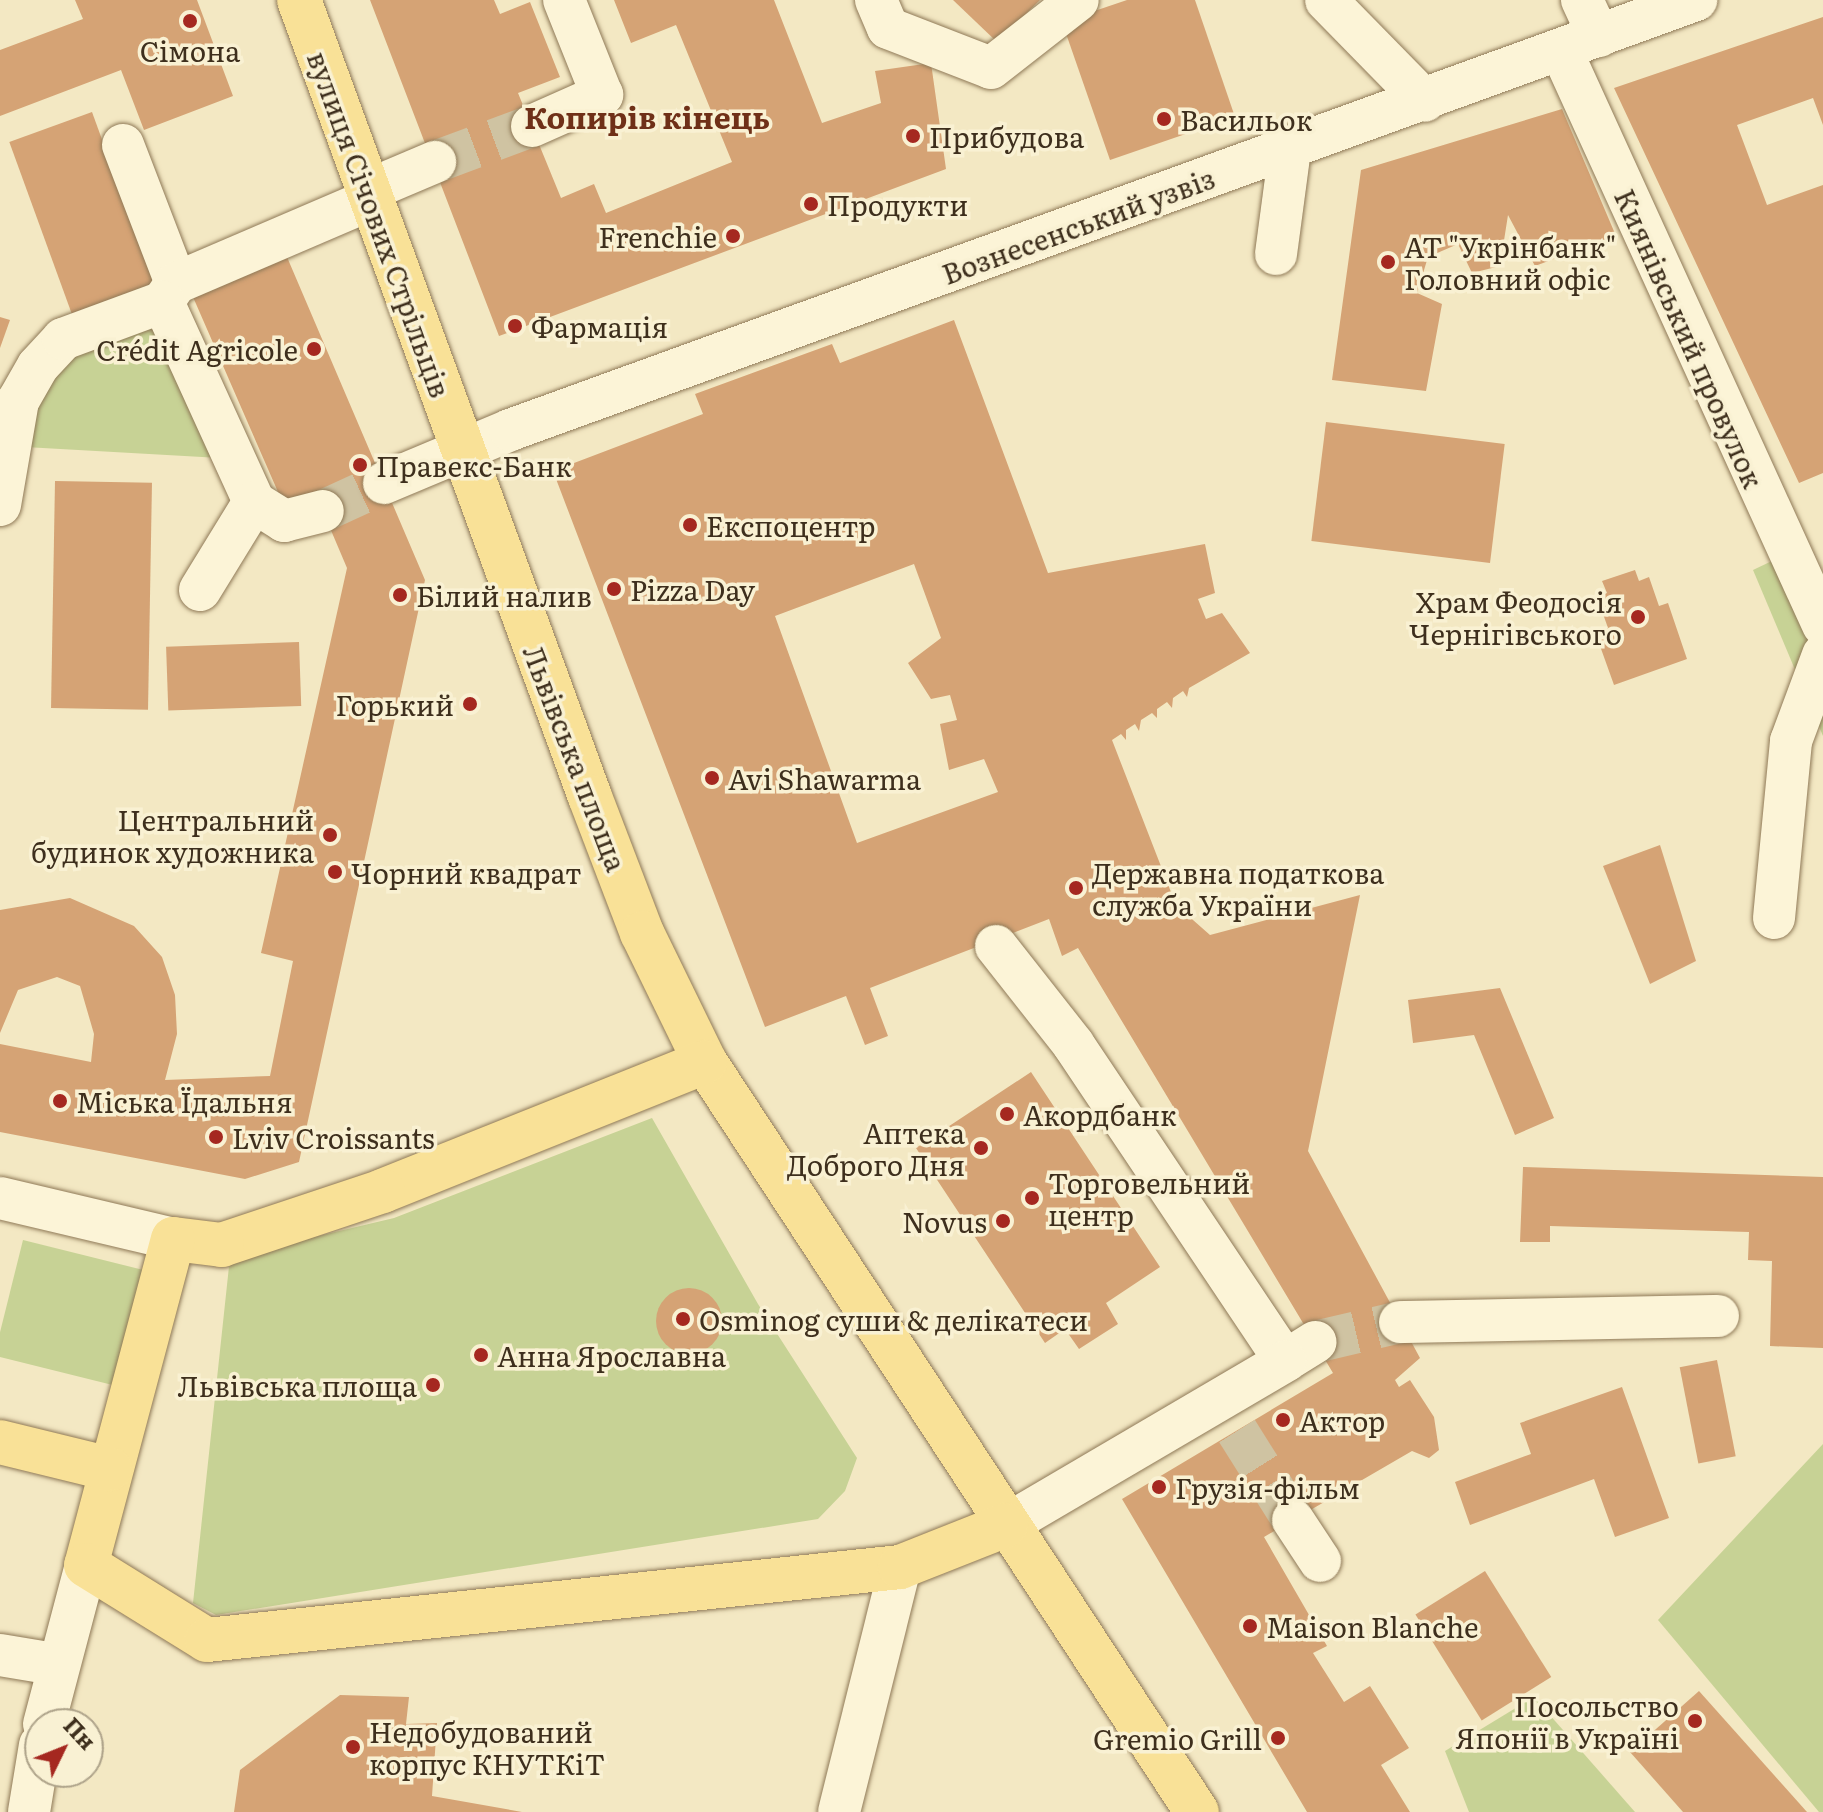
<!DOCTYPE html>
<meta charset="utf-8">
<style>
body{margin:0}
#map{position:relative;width:1823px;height:1812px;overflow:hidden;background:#f3e8c3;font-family:Literata,serif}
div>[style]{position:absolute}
.green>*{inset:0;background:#c7d295;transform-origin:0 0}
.building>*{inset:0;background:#d5a375;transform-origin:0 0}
.round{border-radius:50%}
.minor-tunnel>*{height:42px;margin-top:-21px;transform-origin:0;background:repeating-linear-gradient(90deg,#cfc3a2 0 42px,transparent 0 63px)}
.roads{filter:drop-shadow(0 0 2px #8f7957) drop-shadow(0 0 2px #8f7957)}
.minor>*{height:42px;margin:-21px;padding:0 21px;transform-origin:21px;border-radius:21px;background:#fcf4d7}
.major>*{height:44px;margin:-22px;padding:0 22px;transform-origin:22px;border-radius:22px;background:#f9e197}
.dots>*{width:22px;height:22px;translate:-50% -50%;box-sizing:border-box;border:4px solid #f9f1d3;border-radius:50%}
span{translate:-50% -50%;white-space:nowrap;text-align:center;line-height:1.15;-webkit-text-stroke:7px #f9f1d3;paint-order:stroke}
.poi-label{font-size:28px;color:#3e2f1d}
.left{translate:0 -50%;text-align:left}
.right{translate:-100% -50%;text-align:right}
.street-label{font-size:28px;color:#3e2f1d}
.neighbourhood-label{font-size:30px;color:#6f3018;font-weight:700}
.north{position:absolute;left:24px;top:1708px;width:80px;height:80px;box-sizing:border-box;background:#f9f1d3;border:2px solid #aea38a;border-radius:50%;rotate:47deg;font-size:22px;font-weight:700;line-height:32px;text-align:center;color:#3e2f1d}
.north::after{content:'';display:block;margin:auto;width:28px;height:36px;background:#a52820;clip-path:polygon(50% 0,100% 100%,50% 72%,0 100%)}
</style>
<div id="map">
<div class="green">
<i style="clip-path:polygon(145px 321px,162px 333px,220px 458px,25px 447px,31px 416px,75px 346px)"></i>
<i style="clip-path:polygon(1774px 560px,1823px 661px,1823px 736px,1753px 570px)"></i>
<i style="clip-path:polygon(652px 1118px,758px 1304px,857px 1458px,845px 1491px,818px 1519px,216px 1615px,193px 1603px,230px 1257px,394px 1218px)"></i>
<i style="left:23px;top:1240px;width:123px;height:119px;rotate:14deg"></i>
<i style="clip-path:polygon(1823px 1444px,1823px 1812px,1819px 1812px,1658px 1620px)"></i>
<i style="clip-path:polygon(1534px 1697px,1635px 1812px,1469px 1812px,1445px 1751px)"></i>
</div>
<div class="building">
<i style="clip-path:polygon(75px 0,197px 0,233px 96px,144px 130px,121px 70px,0 116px,0 50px,83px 19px)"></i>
<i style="clip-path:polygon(370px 0,494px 0,500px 14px,530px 2px,560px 77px,518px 93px,561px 198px,594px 184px,606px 213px,732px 162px,676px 25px,631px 43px,614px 0,774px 0,822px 123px,881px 103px,875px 71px,931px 63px,946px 169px,499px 336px)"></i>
<i style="clip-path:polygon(953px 0,1040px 0,997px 42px)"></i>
<i style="clip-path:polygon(1127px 0,1195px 0,1235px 117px,1110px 160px,1062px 22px)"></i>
<i style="clip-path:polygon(1823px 17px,1823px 125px,1813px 98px,1737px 125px,1767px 205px,1823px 185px,1823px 473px,1799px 483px,1614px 88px)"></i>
<i style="clip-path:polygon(1562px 109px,1616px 236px,1535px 266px,1508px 215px,1500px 266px,1472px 273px,1458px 244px,1428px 257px,1417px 293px,1442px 304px,1426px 391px,1332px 380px,1361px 170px)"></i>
<i style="left:92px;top:112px;width:185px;height:88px;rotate:70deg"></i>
<i style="clip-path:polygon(287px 257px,425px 580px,299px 1162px,245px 1179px,0 1132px,0 1044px,91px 1062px,94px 1034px,80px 986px,57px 977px,18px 990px,0 1033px,0 910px,70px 898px,134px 926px,162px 957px,175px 995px,177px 1034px,165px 1080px,270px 1076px,293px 961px,261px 953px,347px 568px,316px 495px,285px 508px,193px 297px)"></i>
<i style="clip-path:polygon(0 317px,10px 320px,0 348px)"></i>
<i style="clip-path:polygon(evenodd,954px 320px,1048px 573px,1205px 544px,1215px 593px,1198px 599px,1206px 619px,1222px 613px,1250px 653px,1189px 688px,1187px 697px,1183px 691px,1173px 698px,1172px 708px,1167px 702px,1157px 709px,1157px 718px,1152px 713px,1141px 720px,1139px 731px,1135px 724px,1126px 730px,1126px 740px,1121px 734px,1112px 740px,1176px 905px,1210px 935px,1360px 895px,1308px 1151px,1420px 1358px,1395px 1380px,1399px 1387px,1410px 1380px,1434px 1417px,1439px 1450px,1429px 1458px,1412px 1451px,1264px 1537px,1327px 1646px,1313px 1653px,1344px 1702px,1370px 1686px,1409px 1748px,1381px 1765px,1410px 1812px,1307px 1812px,1122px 1499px,1333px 1373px,1078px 948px,1062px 956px,1049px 919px,870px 988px,888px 1036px,865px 1045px,846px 996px,765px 1027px,553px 471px,703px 414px,695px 394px,832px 344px,840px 363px,954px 320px,914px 564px,941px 638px,908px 663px,931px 699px,950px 695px,957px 720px,940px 724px,949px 770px,984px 759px,998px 792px,857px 843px,775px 616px,914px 564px)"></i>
<i style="left:1326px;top:422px;width:180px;height:120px;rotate:7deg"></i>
<i style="left:55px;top:481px;width:97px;height:227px;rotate:1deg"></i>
<i style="clip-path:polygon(1635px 570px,1639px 581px,1649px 577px,1659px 606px,1668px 603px,1687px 659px,1614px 685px,1595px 632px,1608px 628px,1597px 597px,1607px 593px,1602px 581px)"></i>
<i style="left:299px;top:642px;width:64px;height:133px;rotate:88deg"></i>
<i style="clip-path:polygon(1660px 845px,1696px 961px,1650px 984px,1603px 866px)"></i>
<i style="clip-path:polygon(1500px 988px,1554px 1118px,1515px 1135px,1474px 1035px,1413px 1043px,1408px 1000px)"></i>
<i style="clip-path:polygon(1031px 1072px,1160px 1267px,1106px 1303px,1118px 1324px,1079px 1349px,1065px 1329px,1045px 1343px,916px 1148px)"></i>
<i style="clip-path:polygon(1523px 1167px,1823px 1177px,1823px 1348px,1770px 1346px,1772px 1261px,1748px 1260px,1749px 1232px,1550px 1226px,1550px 1242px,1520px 1242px)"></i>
<i class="round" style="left:656px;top:1288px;width:66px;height:66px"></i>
<i style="left:1717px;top:1360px;width:98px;height:38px;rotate:79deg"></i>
<i style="clip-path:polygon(1622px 1387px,1669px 1518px,1615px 1537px,1594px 1479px,1470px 1525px,1455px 1482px,1531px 1454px,1520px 1423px)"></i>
<i style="left:1485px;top:1571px;width:125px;height:82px;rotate:58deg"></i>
<i style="clip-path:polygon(1699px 1691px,1807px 1812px,1683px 1812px,1630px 1752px)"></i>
<i style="clip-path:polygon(340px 1695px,409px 1697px,406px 1724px,437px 1723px,432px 1796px,522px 1812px,234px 1812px,240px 1770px)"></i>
</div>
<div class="minor-tunnel">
<i style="left:435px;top:162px;width:103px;rotate:-20.4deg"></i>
<i style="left:323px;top:511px;width:67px;rotate:-24.7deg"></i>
<i style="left:1315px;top:1342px;width:87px;rotate:-13.2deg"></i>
<i style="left:1237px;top:1431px;width:105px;rotate:57.8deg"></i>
</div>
<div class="roads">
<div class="minor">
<i style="left:876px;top:0;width:30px;rotate:67deg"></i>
<i style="left:888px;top:28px;width:110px;rotate:21.2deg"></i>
<i style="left:991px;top:68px;width:110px;rotate:-38deg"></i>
<i style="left:1326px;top:0;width:141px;rotate:45.6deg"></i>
<i style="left:1582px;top:0;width:40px;rotate:65deg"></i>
<i style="left:1561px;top:50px;width:632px;rotate:65.5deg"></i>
<i style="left:532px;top:126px;width:77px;rotate:-23.9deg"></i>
<i style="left:602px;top:95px;width:102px;rotate:-111.8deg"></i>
<i style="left:123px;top:145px;width:148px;rotate:69deg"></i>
<i style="left:369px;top:190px;width:72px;rotate:-23deg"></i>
<i style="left:1276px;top:254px;width:106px;rotate:-82.4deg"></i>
<i style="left:163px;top:302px;width:23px;rotate:-56deg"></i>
<i style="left:176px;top:283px;width:213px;rotate:-23.2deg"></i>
<i style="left:384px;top:483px;width:137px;rotate:-22.8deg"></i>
<i style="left:510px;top:430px;width:1262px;rotate:-19.93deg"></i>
<i style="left:0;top:505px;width:106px;rotate:-80.2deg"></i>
<i style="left:18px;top:401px;width:40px;rotate:-60.3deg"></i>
<i style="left:38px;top:366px;width:37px;rotate:-47deg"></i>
<i style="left:63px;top:339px;width:107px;rotate:-20.3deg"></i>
<i style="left:163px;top:302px;width:220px;rotate:65.5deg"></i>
<i style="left:254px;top:502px;width:36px;rotate:32deg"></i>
<i style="left:284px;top:521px;width:40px;rotate:-14.4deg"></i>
<i style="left:200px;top:590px;width:103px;rotate:-58.5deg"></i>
<i style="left:1774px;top:918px;width:178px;rotate:-84.5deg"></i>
<i style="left:1791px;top:741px;width:92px;rotate:-69.6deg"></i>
<i style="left:996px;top:946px;width:125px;rotate:51.8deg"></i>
<i style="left:1073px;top:1044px;width:381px;rotate:56.2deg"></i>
<i style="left:1285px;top:1361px;width:36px;rotate:-32deg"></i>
<i style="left:0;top:1198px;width:178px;rotate:13.3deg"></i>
<i style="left:1400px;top:1322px;width:318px;rotate:-1.1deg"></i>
<i style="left:1293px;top:1520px;width:49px;rotate:56.6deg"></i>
<i style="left:1006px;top:1525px;width:324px;rotate:-30.4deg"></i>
<i style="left:0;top:1655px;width:55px;rotate:9.5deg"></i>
<i style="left:44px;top:1724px;width:164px;rotate:-75.2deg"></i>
<i style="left:29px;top:1812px;width:68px;rotate:-80.7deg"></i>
<i style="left:839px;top:1812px;width:252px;rotate:-76deg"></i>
</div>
<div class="major">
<i style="left:299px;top:0;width:848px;rotate:69.94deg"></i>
<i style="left:590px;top:797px;width:146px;rotate:69.1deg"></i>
<i style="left:642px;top:933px;width:144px;rotate:64deg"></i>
<i style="left:705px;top:1062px;width:897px;rotate:56.74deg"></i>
<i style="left:705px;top:1062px;width:347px;rotate:158.2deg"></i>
<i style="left:383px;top:1191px;width:170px;rotate:161.5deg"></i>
<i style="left:222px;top:1245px;width:49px;rotate:-173deg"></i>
<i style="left:173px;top:1239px;width:337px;rotate:104.9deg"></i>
<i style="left:86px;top:1565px;width:142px;rotate:31.8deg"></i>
<i style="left:207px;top:1640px;width:697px;rotate:-6.01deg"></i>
<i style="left:900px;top:1567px;width:114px;rotate:-21.6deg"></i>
<i style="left:0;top:1442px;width:113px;rotate:13.8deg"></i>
</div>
</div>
<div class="dots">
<i style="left:190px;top:21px;background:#a52820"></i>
<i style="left:1164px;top:119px;background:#a52820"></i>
<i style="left:913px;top:136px;background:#a52820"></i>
<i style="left:811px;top:204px;background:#a52820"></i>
<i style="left:733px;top:236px;background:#a52820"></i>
<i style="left:1388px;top:262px;background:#a52820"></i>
<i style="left:515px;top:326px;background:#a52820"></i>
<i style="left:314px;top:349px;background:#a52820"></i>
<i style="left:360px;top:465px;background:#a52820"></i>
<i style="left:690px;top:525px;background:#a52820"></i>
<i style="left:614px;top:589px;background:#a52820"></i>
<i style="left:400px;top:595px;background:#a52820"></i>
<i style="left:1638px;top:617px;background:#a52820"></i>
<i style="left:470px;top:704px;background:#a52820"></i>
<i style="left:712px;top:778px;background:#a52820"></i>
<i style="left:330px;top:835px;background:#a52820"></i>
<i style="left:335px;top:872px;background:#a52820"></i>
<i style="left:1076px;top:888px;background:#a52820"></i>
<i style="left:60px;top:1101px;background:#a52820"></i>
<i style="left:1007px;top:1114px;background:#a52820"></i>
<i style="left:216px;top:1137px;background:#a52820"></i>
<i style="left:981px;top:1148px;background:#a52820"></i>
<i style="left:1032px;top:1198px;background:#a52820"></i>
<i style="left:1003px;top:1221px;background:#a52820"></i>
<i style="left:683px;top:1319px;background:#a52820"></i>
<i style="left:481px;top:1355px;background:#a52820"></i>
<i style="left:433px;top:1385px;background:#a52820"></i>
<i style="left:1283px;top:1420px;background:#a52820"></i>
<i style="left:1159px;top:1487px;background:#a52820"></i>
<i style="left:1250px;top:1626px;background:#a52820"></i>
<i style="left:1695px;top:1721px;background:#a52820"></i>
<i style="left:1278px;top:1738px;background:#a52820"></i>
<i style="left:353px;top:1747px;background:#a52820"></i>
</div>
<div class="poi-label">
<span style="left:190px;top:50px">Сімона</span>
<span class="left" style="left:1180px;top:119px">Васильок</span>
<span class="left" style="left:929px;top:136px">Прибудова</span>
<span class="left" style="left:827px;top:204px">Продукти</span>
<span class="right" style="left:717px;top:236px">Frenchie</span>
<span class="left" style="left:1404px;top:262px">АТ "Укрінбанк"<br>Головний офіс</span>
<span class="left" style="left:531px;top:326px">Фармація</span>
<span class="right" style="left:298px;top:349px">Crédit Agricole</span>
<span class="left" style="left:376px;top:465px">Правекс-Банк</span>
<span class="left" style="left:706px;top:525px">Експоцентр</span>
<span class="left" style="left:630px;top:589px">Pizza Day</span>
<span class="left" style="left:416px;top:595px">Білий налив</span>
<span class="right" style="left:1622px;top:617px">Храм Феодосія<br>Чернігівського</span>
<span class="right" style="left:454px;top:704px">Горький</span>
<span class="left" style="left:728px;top:778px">Avi Shawarma</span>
<span class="right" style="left:314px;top:835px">Центральний<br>будинок художника</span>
<span class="left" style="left:351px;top:872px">Чорний квадрат</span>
<span class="left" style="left:1092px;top:888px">Державна податкова<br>служба України</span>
<span class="left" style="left:76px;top:1101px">Міська Їдальня</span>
<span class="left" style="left:1023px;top:1114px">Акордбанк</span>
<span class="right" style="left:965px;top:1148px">Аптека<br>Доброго Дня</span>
<span class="left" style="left:232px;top:1137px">Lviv Croissants</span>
<span class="left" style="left:1048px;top:1198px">Торговельний<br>центр</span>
<span class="right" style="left:987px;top:1221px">Novus</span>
<span class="left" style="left:699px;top:1319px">Osminog суши &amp; делікатеси</span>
<span class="left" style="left:497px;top:1355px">Анна Ярославна</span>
<span class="right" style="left:417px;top:1385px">Львівська площа</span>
<span class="left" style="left:1299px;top:1420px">Актор</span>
<span class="left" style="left:1175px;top:1487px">Грузія-фільм</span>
<span class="left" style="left:1266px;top:1626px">Maison Blanche</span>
<span class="right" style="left:1679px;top:1721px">Посольство<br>Японії в Україні</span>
<span class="left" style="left:369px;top:1747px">Недобудований<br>корпус КНУТКіТ</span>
<span class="right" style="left:1262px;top:1738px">Gremio Grill</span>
</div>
<div class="street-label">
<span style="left:380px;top:224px;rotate:70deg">вулиця Січових Стрільців</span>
<span style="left:1078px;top:225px;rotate:-20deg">Вознесенський узвіз</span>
<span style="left:1690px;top:338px;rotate:66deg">Киянівський провулок</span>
<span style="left:576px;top:758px;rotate:69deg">Львівська площа</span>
</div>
<div class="neighbourhood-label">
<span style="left:647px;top:116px">Копирів кінець</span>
</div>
<div class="north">Пн</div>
</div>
